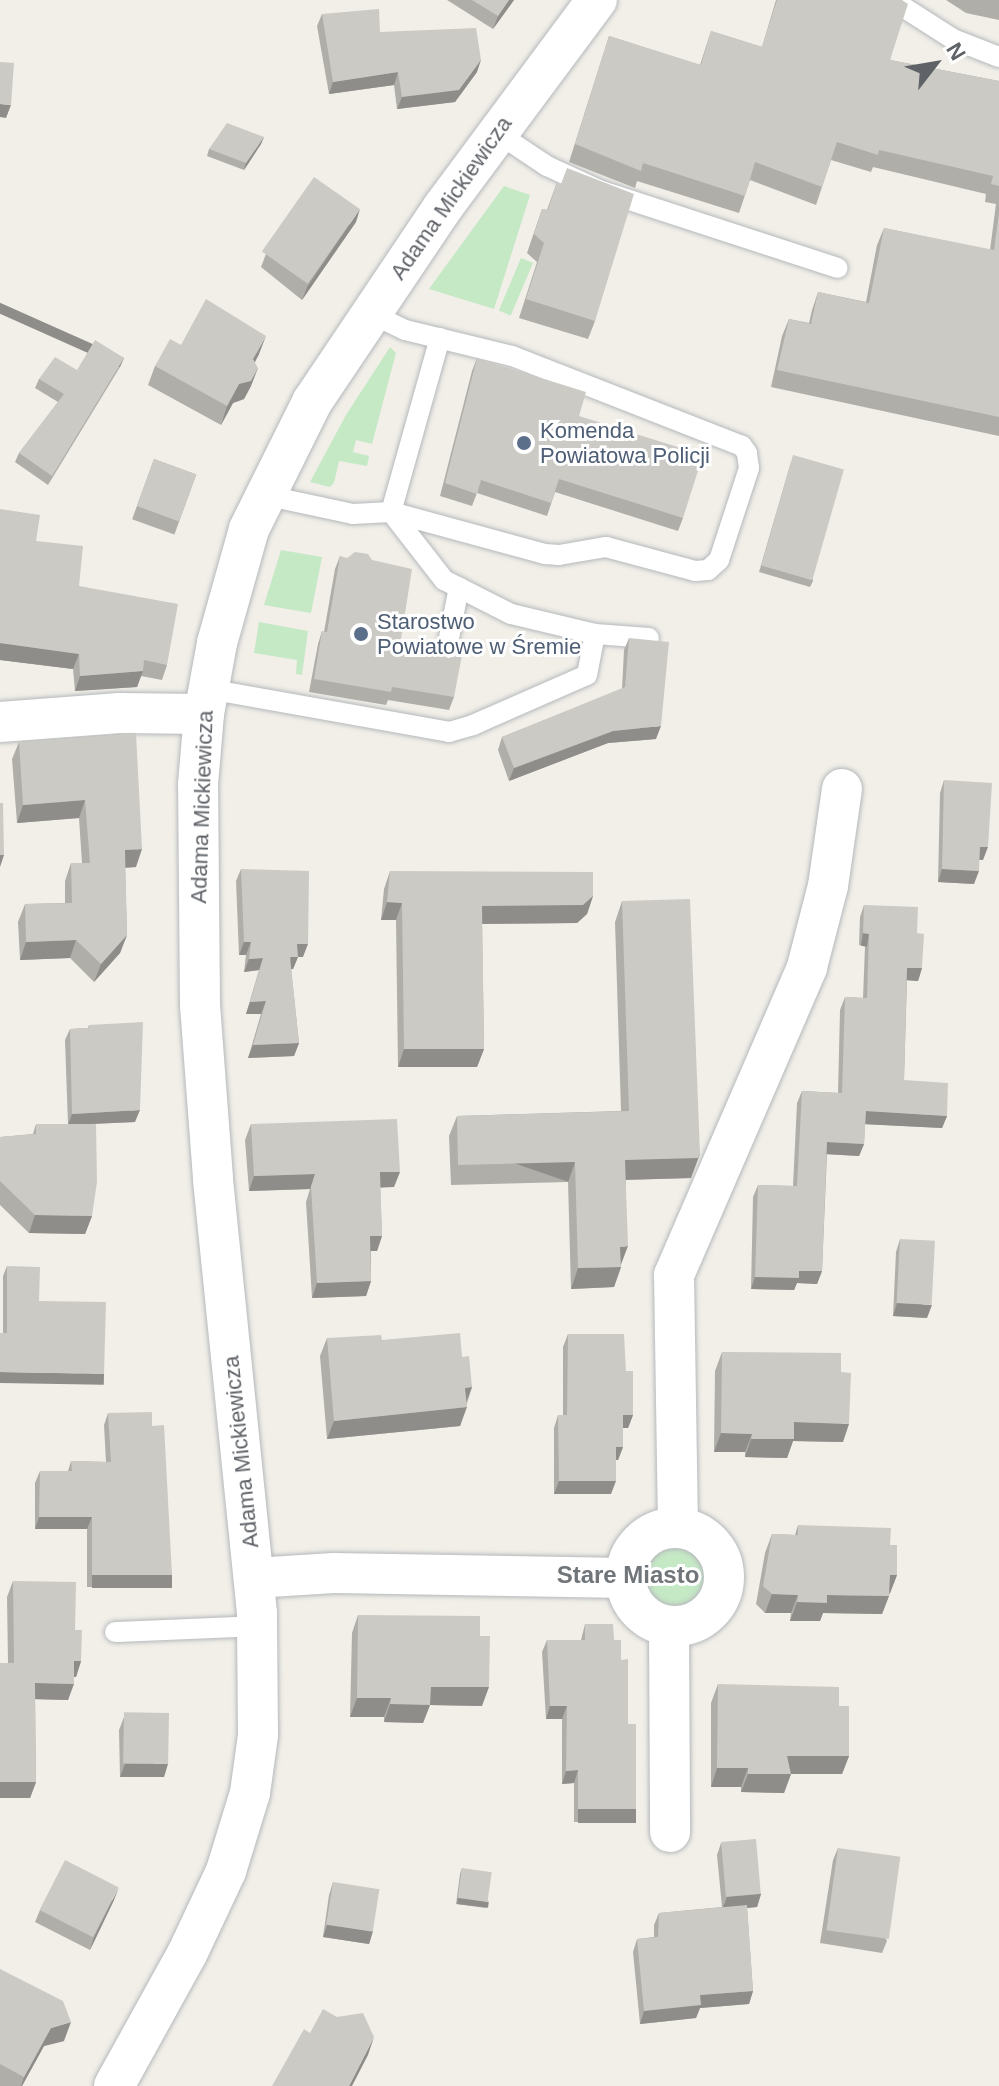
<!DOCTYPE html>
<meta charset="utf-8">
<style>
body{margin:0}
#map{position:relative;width:999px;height:2086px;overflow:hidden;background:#f1efe8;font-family:Helvetica,sans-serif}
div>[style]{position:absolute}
.green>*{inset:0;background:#c5e8c5;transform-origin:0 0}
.round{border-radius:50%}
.roads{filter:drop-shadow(0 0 2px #b5b8bc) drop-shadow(0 0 2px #b5b8bc)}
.lane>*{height:20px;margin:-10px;padding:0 10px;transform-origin:10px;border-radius:10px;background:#fff}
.street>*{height:40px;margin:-20px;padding:0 20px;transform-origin:20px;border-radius:20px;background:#fff}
.street>.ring{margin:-20px;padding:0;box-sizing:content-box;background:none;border:40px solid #fff;border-radius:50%}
.wall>*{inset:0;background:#afaea9;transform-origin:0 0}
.shaded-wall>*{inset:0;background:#8f8d8a;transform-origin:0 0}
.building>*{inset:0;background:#cccac5;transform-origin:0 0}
.dots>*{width:22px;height:22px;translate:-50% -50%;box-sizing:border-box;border:4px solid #fff;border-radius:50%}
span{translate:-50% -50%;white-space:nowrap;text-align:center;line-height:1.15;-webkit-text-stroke:6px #fff;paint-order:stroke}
.street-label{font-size:22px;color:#5f6368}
.service-label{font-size:22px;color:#4e5e75}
.left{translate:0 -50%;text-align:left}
.neighbourhood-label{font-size:24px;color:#70757a;font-weight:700}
.north{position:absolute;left:895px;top:24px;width:80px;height:80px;-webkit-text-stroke:6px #fff;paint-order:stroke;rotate:59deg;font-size:22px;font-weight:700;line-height:32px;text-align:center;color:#5f6368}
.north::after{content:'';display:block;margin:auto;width:28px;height:36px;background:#5f6368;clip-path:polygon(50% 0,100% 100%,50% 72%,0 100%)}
</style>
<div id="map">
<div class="green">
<i style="clip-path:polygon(504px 186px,530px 195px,494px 309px,429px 289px)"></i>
<i style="left:521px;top:258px;width:13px;height:57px;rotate:23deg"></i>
<i style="clip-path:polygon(390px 347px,396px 353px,372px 444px,356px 440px,353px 452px,369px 456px,367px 466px,339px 461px,334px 483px,330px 487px,310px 482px,346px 415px)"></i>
<i style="clip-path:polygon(281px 550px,322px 557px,311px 613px,264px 605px)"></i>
<i style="clip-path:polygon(259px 622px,308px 631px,302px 675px,296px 674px,297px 660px,254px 653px)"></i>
<i class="round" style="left:644px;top:1547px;width:62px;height:62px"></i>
</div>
<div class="roads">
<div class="lane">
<i style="left:892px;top:0;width:72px;rotate:32.6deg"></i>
<i style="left:953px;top:39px;width:49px;rotate:21.4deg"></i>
<i style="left:496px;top:132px;width:61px;rotate:33.7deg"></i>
<i style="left:547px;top:166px;width:57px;rotate:24.8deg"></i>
<i style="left:599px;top:190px;width:251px;rotate:18.1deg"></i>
<i style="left:264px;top:495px;width:91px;rotate:12.1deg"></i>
<i style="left:353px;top:514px;width:38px;rotate:-3deg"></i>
<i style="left:391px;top:512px;width:160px;rotate:15.3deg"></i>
<i style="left:545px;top:554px;width:14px;rotate:4deg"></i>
<i style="left:559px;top:555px;width:48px;rotate:-9.7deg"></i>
<i style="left:606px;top:547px;width:92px;rotate:15.1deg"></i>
<i style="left:695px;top:571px;width:13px;rotate:-4deg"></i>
<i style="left:708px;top:570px;width:15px;rotate:-42deg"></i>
<i style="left:719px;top:560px;width:97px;rotate:-71.9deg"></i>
<i style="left:749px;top:468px;width:15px;rotate:-98deg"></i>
<i style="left:747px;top:453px;width:9px;rotate:-126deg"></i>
<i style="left:742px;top:446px;width:247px;rotate:-158.6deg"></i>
<i style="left:512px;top:356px;width:110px;rotate:-166.3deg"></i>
<i style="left:405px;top:330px;width:39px;rotate:-154deg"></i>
<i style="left:595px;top:634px;width:54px;rotate:4.2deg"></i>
<i style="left:445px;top:658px;width:72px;rotate:-78.8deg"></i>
<i style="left:208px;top:689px;width:245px;rotate:10.1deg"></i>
<i style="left:449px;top:732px;width:25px;rotate:-16deg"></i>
<i style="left:473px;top:725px;width:124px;rotate:-23.7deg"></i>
<i style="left:587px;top:675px;width:42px;rotate:-79deg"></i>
<i style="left:595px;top:634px;width:86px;rotate:-166.6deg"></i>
<i style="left:511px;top:614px;width:75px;rotate:-153.1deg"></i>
<i style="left:444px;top:580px;width:86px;rotate:-127.9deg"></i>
<i style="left:391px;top:512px;width:181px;rotate:-74.3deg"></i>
<i style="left:115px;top:1632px;width:142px;rotate:-2.4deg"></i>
</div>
<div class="street">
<i style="left:0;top:722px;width:120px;rotate:-4.3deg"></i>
<i style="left:120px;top:713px;width:84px;rotate:0.7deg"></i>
<i class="ring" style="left:626px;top:1528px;width:58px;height:58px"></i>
<i style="left:678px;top:1528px;width:253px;rotate:-90.9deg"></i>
<i style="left:674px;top:1275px;width:335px;rotate:-66.6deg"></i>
<i style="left:807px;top:967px;width:84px;rotate:-75.5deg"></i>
<i style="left:828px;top:886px;width:98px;rotate:-81.8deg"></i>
<i style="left:254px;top:1578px;width:80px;rotate:-3.6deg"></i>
<i style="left:334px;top:1573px;width:292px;rotate:1deg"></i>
<i style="left:669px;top:1626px;width:206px;rotate:89.7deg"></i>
<i style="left:114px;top:2086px;width:151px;rotate:-61.1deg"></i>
<i style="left:187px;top:1954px;width:92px;rotate:-64.8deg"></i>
<i style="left:226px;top:1871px;width:82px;rotate:-72.9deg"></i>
<i style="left:250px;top:1793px;width:59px;rotate:-82.1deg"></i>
<i style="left:258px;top:1735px;width:122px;rotate:-90.5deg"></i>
<i style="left:257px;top:1613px;width:437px;rotate:-95.8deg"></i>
<i style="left:213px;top:1178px;width:173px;rotate:-94.3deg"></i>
<i style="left:200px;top:1005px;width:221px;rotate:-90.5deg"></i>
<i style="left:198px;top:784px;width:70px;rotate:-85.1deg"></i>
<i style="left:204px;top:714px;width:72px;rotate:-79.6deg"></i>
<i style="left:217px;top:643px;width:118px;rotate:-74.3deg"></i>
<i style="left:249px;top:529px;width:142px;rotate:-63.6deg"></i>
<i style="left:312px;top:402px;width:235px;rotate:-56.1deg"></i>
<i style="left:443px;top:207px;width:258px;rotate:-53.4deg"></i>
</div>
</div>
<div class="wall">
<i style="clip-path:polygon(447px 0,514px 0,493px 29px)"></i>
<i style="clip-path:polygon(776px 0,902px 0,890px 60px,999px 81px,999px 436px,771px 387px,782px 336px,789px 319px,809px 323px,812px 310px,818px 292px,866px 302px,877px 245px,884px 228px,990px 250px,996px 204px,985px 202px,986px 194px,873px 167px,871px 172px,831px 160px,816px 205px,750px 180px,739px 213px,637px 181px,635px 188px,569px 162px,609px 36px,700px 65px,711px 31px,762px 47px)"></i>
<i style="clip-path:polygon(946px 0,999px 0,999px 20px,966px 13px)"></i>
<i style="clip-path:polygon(322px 14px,380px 32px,477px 72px,455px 102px,397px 109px,394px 85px,329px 94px,317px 26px)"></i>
<i style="clip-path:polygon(264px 137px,261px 144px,244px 170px,207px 156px,209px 149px)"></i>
<i style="clip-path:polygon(557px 182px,595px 321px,588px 339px,519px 318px,537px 262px,527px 253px,542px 209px,547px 210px)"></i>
<i style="clip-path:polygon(356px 222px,302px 300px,261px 267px,266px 254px)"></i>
<i style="clip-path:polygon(181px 345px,259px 354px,255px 362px,251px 386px,244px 399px,233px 403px,221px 425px,148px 385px,155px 366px)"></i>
<i style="clip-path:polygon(477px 358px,579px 416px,683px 518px,678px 531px,555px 492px,547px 516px,477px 493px,472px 506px,440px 496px,472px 371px)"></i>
<i style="clip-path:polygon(120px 367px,48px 485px,15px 462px,19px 453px,58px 402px,35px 388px,39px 379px,77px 370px)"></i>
<i style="left:154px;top:459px;width:45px;height:64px;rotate:20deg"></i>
<i style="clip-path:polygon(791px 462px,813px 581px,810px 587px,759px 572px)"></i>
<i style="clip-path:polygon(0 509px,36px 541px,79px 586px,167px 665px,162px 680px,141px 676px,137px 687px,75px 691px,73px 669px,0 660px)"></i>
<i style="clip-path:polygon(340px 556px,400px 645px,454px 697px,449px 710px,388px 700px,386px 705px,309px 692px,318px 644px,322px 631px,324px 632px,335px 569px)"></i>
<i style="clip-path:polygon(629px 638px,656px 739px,608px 743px,509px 781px,498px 750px,502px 737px,622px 689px,624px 650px)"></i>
<i style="clip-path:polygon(136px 733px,136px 867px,125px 868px,127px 935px,120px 953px,94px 982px,70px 958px,20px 960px,18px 922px,25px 904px,65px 903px,65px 881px,71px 863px,82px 863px,79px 818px,17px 823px,12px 759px,19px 742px)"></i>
<i style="clip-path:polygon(944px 780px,983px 860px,979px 860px,974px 884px,938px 882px,940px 793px)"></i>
<i style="clip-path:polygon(241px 869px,303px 957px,298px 957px,293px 969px,291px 969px,299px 1043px,294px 1056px,248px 1058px,261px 1014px,246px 1014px,259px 970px,244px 972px,246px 955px,239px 955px,236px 881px)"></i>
<i style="clip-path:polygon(390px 871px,593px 896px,587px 914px,577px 923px,482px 924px,484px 1049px,477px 1067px,398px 1067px,396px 920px,381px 920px,384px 889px)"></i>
<i style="clip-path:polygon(622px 901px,691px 1178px,626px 1180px,621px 1267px,614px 1287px,571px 1289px,568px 1182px,451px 1185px,449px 1136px,457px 1116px,621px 1111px,615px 922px)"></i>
<i style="clip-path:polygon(864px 905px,917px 933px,922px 968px,918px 981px,907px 980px,904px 1080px,947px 1116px,942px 1128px,865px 1124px,864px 1144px,859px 1156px,827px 1154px,822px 1271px,817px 1284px,797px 1283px,794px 1290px,751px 1289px,753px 1197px,758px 1185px,793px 1186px,797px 1103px,802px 1091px,838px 1093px,840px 1010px,845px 997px,863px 998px,865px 946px,859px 945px,860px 917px)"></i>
<i style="clip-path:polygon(89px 1025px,135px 1122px,91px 1124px,92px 1216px,85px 1234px,29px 1233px,0 1205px,0 1137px,33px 1134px,36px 1124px,68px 1124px,65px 1040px,70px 1029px,88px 1028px)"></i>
<i style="clip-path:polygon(251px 1124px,394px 1187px,380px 1187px,382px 1236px,377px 1251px,371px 1251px,371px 1281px,366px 1296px,312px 1298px,306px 1202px,310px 1189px,249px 1191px,245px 1140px)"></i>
<i style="clip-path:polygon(900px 1239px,927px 1318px,893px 1316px,896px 1252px)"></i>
<i style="clip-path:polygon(7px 1266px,39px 1301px,100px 1385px,3px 1333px,3px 1276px)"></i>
<i style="clip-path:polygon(568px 1334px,626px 1371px,633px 1415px,628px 1428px,623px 1428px,623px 1447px,618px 1460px,616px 1460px,611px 1494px,554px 1494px,554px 1428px,558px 1415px,563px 1415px,563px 1347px)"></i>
<i style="clip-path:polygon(327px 1338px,382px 1340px,462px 1357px,472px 1387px,460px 1426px,327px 1439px,320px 1356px)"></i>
<i style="clip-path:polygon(722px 1352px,841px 1372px,843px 1442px,793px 1441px,787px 1458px,745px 1457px,745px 1452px,714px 1452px,715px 1371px)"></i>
<i style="clip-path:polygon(108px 1413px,152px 1426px,172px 1575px,167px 1587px,87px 1587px,87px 1529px,35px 1529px,35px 1483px,40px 1471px,68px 1471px,71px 1461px,106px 1462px,104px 1425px)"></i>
<i style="clip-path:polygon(798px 1525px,890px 1545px,897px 1575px,882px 1614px,823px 1613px,820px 1621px,790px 1621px,791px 1613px,765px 1613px,756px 1604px,765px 1553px,772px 1534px,795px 1535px)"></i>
<i style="clip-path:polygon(13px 1581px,75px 1630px,81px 1661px,76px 1677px,74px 1677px,68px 1700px,35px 1699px,36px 1782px,30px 1798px,8px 1663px,7px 1597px)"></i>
<i style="clip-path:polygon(358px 1615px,482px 1706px,430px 1705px,423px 1723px,384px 1722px,384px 1717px,350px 1717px,352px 1633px)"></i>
<i style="clip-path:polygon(585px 1624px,614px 1640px,621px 1660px,636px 1809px,632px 1822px,574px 1822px,574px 1783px,562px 1784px,562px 1719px,546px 1719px,542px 1652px,547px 1640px,581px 1640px)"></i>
<i style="clip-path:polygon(718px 1684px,839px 1706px,849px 1756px,842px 1774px,791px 1774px,784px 1793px,741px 1792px,741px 1787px,711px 1787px,711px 1703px)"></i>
<i style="clip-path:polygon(124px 1717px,164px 1777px,120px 1777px,119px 1730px)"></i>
<i style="clip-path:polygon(721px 1843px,761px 1894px,757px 1907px,747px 1908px,753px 1991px,749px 2004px,700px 2008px,696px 2018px,640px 2024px,633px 1952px,637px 1939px,654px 1937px,654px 1925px,659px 1913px,722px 1907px,717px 1855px)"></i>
<i style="clip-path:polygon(838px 1848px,887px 1941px,882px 1953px,820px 1943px,833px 1860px)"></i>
<i style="clip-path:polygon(462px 1868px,486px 1908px,456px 1904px,460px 1874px)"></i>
<i style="clip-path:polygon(333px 1882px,373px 1931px,369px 1944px,323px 1937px,329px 1895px)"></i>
<i style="clip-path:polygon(114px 1900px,90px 1950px,35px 1922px,40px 1910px)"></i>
<i style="clip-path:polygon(0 1969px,64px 2041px,44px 2046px,22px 2086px,0 2086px)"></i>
</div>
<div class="shaded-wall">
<i style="clip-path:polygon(509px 0,514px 0,493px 29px,498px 16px)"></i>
<i style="clip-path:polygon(481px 60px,477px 72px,455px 102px,397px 109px,402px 97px)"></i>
<i style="clip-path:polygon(398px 72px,394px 85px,329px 94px,333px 82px)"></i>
<i style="clip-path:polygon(0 104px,11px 105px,6px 118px,0 117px)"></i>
<i style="clip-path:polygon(264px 137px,261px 144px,244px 170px,246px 163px)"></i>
<i style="clip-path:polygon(360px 209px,356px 222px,302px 300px,307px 287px)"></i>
<i style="clip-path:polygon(266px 336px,259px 354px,247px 377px,253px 359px)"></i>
<i style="left:124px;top:358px;width:10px;height:138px;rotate:114deg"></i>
<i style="clip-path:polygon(258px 368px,251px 386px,244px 399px,233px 403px,221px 425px,227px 406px,239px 384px)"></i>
<i style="clip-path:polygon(0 643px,79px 654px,73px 669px,0 660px)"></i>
<i style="clip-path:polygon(143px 671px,137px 687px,75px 691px,80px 676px)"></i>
<i style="clip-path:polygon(661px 726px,656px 739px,608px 743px,509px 781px,514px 768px,613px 731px)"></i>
<i style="clip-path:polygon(85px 800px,79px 818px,17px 823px,23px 805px)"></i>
<i style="clip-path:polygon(980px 847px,988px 847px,983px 860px,975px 859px)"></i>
<i style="clip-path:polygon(142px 849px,136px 867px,118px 868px,125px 850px)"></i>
<i style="clip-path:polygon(0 855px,4px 855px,0 867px)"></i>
<i style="clip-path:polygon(942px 869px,979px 871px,974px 884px,938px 882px)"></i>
<i style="clip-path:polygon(593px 896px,587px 914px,577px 923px,475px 924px,482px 906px)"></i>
<i style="clip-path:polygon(387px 902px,402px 903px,396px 920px,381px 920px)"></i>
<i style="left:863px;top:933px;width:6px;height:13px;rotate:9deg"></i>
<i style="clip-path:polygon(127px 935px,120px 953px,94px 982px,101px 964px)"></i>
<i style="clip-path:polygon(76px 940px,70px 958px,20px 960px,26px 942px)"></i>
<i style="clip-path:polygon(244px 942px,251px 942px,246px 955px,239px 955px)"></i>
<i style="clip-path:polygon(297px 944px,308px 944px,303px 957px,298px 957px,293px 969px,285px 970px)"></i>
<i style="clip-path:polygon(263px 958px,259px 970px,244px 972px,249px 959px)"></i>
<i style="clip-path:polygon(907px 968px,922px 968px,918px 981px,903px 980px)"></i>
<i style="clip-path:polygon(266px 1001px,261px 1014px,246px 1014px,250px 1002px)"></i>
<i style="clip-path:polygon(299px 1043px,294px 1056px,248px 1058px,253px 1045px)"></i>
<i style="clip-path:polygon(404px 1049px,484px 1049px,477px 1067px,398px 1067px)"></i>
<i style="clip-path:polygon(140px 1110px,135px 1122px,68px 1125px,72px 1114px)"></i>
<i style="clip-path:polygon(866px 1111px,947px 1116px,942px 1128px,861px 1124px)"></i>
<i style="clip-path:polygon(827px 1142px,864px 1144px,859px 1156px,823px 1154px)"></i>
<i style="clip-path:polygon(700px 1154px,691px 1178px,618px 1180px,625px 1160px)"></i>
<i style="left:575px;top:1162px;width:21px;height:117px;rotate:109deg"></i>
<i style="clip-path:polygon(380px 1172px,400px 1172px,394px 1187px,374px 1188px)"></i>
<i style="clip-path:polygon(315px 1174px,310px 1189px,249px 1191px,254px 1176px)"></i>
<i style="clip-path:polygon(35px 1215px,92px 1216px,85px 1234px,29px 1233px)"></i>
<i style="clip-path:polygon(370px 1236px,382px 1236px,377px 1251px,365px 1251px)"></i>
<i style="clip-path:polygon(628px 1246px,620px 1267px,620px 1247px)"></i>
<i style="clip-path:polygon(621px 1267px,614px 1287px,571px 1289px,578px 1268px)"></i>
<i style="clip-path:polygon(799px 1271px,822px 1271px,817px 1284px,797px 1283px,794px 1290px,751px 1289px,755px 1277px)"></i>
<i style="clip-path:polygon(371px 1281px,366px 1296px,312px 1298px,317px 1283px)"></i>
<i style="clip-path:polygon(897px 1303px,932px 1305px,927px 1318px,893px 1316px)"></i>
<i style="left:0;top:1372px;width:104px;height:11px;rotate:1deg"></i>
<i style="clip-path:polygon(472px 1387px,465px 1405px,465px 1388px)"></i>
<i style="clip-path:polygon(467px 1407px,460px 1426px,327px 1439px,334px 1421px)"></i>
<i style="clip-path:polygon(623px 1415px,633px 1415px,628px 1428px,619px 1428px)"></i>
<i style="clip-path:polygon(794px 1422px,849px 1424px,843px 1442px,793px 1441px,787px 1458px,745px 1457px,751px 1439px)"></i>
<i style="clip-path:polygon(721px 1433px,752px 1434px,745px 1452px,714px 1452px)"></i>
<i style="clip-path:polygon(616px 1447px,623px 1447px,618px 1460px,611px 1460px)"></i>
<i style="clip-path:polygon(559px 1481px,616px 1481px,611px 1494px,554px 1494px)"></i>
<i style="clip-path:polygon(39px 1517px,92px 1517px,87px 1529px,35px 1529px)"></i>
<i style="left:92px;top:1575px;width:80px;height:13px"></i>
<i style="clip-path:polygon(890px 1575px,897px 1575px,890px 1593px,883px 1594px)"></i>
<i style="clip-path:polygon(772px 1594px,798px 1595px,791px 1613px,765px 1613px)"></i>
<i style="clip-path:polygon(827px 1595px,889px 1596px,882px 1614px,823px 1613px,820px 1621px,790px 1621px,797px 1602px)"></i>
<i style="clip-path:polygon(74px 1661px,81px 1661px,76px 1677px,68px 1677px)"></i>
<i style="clip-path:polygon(35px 1683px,74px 1684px,68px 1700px,29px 1699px)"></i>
<i style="clip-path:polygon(431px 1687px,489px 1687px,482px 1706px,430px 1705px,423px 1723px,384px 1722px,390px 1704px)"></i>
<i style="clip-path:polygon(357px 1698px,391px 1698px,384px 1717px,350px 1717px)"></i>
<i style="clip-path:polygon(550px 1706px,567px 1706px,562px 1719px,546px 1719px)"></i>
<i style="clip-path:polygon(787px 1756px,849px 1756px,842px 1774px,791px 1774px,784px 1793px,741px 1792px,748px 1774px)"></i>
<i style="clip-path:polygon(125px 1764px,168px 1764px,164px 1777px,120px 1777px)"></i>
<i style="clip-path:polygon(717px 1768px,748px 1768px,741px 1787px,711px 1787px)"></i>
<i style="clip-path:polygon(578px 1770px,574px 1783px,562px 1784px,566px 1771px)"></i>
<i style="clip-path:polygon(0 1782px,36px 1782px,30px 1798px,0 1798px)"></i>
<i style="left:578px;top:1809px;width:58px;height:14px"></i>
<i style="clip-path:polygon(119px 1887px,114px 1900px,90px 1950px,94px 1937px)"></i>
<i style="clip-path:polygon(761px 1894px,757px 1907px,722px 1910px,727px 1897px)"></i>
<i style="left:458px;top:1898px;width:31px;height:6px;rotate:7deg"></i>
<i style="clip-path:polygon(327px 1925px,373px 1931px,369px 1944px,323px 1937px)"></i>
<i style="clip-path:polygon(753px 1991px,749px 2004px,700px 2008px,696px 2018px,640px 2024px,644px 2011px,700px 1995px)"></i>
<i style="clip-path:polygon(71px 2022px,64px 2041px,44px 2046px,22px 2086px,21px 2086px,24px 2077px,51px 2028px)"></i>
<i style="clip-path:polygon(374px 2037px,368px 2055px,352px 2086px,349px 2086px)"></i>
</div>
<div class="building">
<i style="clip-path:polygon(472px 0,509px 0,498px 16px)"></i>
<i style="clip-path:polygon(777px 0,902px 0,908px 4px,890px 60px,999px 81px,999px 186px,991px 184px,993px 176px,879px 150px,878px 155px,837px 142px,822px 187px,755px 162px,745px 196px,643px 163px,641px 171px,575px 144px,609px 36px,701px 65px,711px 31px,762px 47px)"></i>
<i style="clip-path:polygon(379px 9px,380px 32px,476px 28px,481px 60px,459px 90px,402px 97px,398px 72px,333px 82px,322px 14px)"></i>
<i style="clip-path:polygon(0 62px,14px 63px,11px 105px,0 104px)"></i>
<i style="clip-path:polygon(227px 123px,264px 137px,246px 163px,209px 149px)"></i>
<i style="clip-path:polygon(567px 168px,634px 194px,595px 321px,526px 299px,544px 243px,534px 234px,542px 209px,548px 210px,557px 182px,561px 184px)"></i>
<i style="left:314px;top:177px;width:56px;height:91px;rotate:35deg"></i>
<i style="clip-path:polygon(999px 213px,999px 417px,777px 370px,789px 319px,811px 324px,818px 292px,869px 303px,884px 228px,994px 250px)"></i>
<i style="clip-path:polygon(206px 299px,266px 336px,253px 359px,258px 368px,251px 381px,239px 384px,227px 406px,155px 366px,170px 339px,181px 345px)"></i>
<i style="clip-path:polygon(95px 340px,124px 358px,52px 476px,19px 453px,64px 394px,39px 379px,55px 357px,77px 370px)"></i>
<i style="clip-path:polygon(477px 358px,586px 392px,579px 416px,703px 455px,683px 518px,559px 479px,551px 503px,481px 480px,477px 494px,445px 483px)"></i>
<i style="left:793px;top:455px;width:53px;height:115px;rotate:16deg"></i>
<i style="left:154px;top:459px;width:45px;height:50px;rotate:20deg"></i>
<i style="clip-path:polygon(0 509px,40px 515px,36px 541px,83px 546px,79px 586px,178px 604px,167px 665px,144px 660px,143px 671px,80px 676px,79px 654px,0 643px)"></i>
<i style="clip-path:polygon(355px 552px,368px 554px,372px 560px,412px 569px,400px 645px,438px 651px,448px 658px,462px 655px,454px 697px,392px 687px,391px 692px,314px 679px,322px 631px,327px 632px,340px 556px,347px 558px)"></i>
<i style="clip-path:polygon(629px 638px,669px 642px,661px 726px,613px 731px,514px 768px,502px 737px,625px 687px)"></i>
<i style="clip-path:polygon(136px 733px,142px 849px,125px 850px,127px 935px,101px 964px,76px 940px,26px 942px,25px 904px,72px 903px,71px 863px,90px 863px,85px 800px,23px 805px,19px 742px)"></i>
<i style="clip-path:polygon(944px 780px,992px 783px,988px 847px,980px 847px,979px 871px,942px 869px)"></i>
<i style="clip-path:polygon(0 803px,3px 803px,4px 855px,0 855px)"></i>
<i style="clip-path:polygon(241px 869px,309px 871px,308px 944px,297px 944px,298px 957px,290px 957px,299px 1043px,253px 1045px,266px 1001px,250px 1002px,263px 958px,249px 959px,251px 942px,244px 942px)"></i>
<i style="clip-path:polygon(390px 871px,593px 872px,593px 896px,583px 905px,482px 906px,484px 1049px,404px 1049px,402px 903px,387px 902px)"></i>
<i style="clip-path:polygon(690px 899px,700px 1154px,698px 1158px,625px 1160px,628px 1246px,620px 1247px,621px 1267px,578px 1268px,575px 1162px,458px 1165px,457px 1116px,629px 1111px,622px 901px)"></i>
<i style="clip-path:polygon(864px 905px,918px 907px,917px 933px,924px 934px,922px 968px,907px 968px,904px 1080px,948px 1083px,947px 1116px,866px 1111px,864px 1144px,827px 1142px,822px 1271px,799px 1271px,799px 1278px,755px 1277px,758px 1185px,797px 1186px,802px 1091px,842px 1093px,845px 997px,867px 998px,869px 934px,863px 933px)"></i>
<i style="clip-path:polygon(143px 1022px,140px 1110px,72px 1114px,70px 1029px,89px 1028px,89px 1025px)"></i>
<i style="clip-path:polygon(397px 1119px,400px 1172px,380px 1172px,382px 1236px,370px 1236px,371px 1281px,317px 1283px,311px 1187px,315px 1174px,254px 1176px,251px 1124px)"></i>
<i style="clip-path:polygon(36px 1124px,96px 1124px,97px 1182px,92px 1216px,35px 1215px,0 1181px,0 1137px,36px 1134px)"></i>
<i style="left:900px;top:1239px;width:35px;height:64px;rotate:3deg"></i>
<i style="clip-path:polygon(7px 1266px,40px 1267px,39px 1301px,106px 1302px,104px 1374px,0 1372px,0 1333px,7px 1333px)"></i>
<i style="clip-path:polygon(460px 1333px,462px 1357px,469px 1356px,472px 1387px,465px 1388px,467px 1407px,334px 1421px,327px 1338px,381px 1335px,382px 1340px)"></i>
<i style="clip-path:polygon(568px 1334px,624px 1334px,626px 1371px,633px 1371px,633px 1415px,623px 1415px,623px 1447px,616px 1447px,616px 1481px,559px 1481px,558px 1415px,567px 1415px)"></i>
<i style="clip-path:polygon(722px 1352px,841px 1353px,841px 1372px,851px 1373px,849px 1424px,794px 1422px,794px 1439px,751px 1439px,752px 1434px,721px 1433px)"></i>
<i style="clip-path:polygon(152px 1412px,152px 1426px,164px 1425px,172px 1575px,92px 1575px,92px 1517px,39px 1517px,40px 1471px,72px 1471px,71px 1461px,111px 1462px,108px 1413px)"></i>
<i style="clip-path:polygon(798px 1525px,891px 1528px,890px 1545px,897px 1545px,897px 1575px,890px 1575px,889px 1596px,827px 1595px,827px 1603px,797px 1602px,798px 1595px,772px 1594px,763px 1586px,772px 1534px,798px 1535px)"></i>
<i style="clip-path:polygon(13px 1581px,76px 1582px,75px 1630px,82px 1630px,81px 1661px,74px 1661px,74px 1684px,35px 1683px,36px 1782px,0 1782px,0 1663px,14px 1663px)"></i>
<i style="clip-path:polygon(358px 1615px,480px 1616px,480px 1636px,490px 1636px,489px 1687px,431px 1687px,430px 1705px,390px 1704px,391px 1698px,357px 1698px)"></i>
<i style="clip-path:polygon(585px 1624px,613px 1624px,614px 1640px,621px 1640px,621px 1660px,628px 1659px,628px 1724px,636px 1724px,636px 1809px,578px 1809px,578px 1770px,566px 1771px,567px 1706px,550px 1706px,547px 1640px,585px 1640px)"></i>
<i style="clip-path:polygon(718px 1684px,839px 1687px,839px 1706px,849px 1706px,849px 1756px,787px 1756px,791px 1774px,748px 1774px,748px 1768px,717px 1768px)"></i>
<i style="left:169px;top:1713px;width:51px;height:45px;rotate:91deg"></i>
<i style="left:756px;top:1839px;width:55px;height:35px;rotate:85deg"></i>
<i style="left:838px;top:1848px;width:63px;height:83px;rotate:8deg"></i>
<i style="left:65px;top:1860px;width:60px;height:56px;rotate:27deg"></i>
<i style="left:462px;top:1868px;width:30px;height:30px;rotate:8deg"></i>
<i style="left:333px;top:1882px;width:47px;height:43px;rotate:9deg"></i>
<i style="clip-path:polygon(747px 1905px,753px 1991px,700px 1995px,701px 2005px,644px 2011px,637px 1939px,658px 1937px,659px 1913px)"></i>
<i style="clip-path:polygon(0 1969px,63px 2001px,71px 2022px,51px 2028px,24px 2077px,0 2064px)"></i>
<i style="clip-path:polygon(323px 2009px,337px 2017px,363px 2013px,374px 2037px,349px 2086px,272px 2086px,304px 2029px,310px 2033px)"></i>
</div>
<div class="dots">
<i style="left:524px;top:443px;background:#5c6f8a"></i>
<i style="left:361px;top:634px;background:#5c6f8a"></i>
</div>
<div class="street-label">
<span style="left:451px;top:198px;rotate:-55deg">Adama Mickiewicza</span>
<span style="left:202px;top:807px;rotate:-88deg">Adama Mickiewicza</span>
<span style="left:241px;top:1452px;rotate:-96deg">Adama Mickiewicza</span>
</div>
<div class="service-label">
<span class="left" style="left:540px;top:443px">Komenda<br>Powiatowa Policji</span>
<span class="left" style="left:377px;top:634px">Starostwo<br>Powiatowe w Śremie</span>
</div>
<div class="neighbourhood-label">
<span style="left:628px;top:1575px">Stare Miasto</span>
</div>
<div class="north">N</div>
</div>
